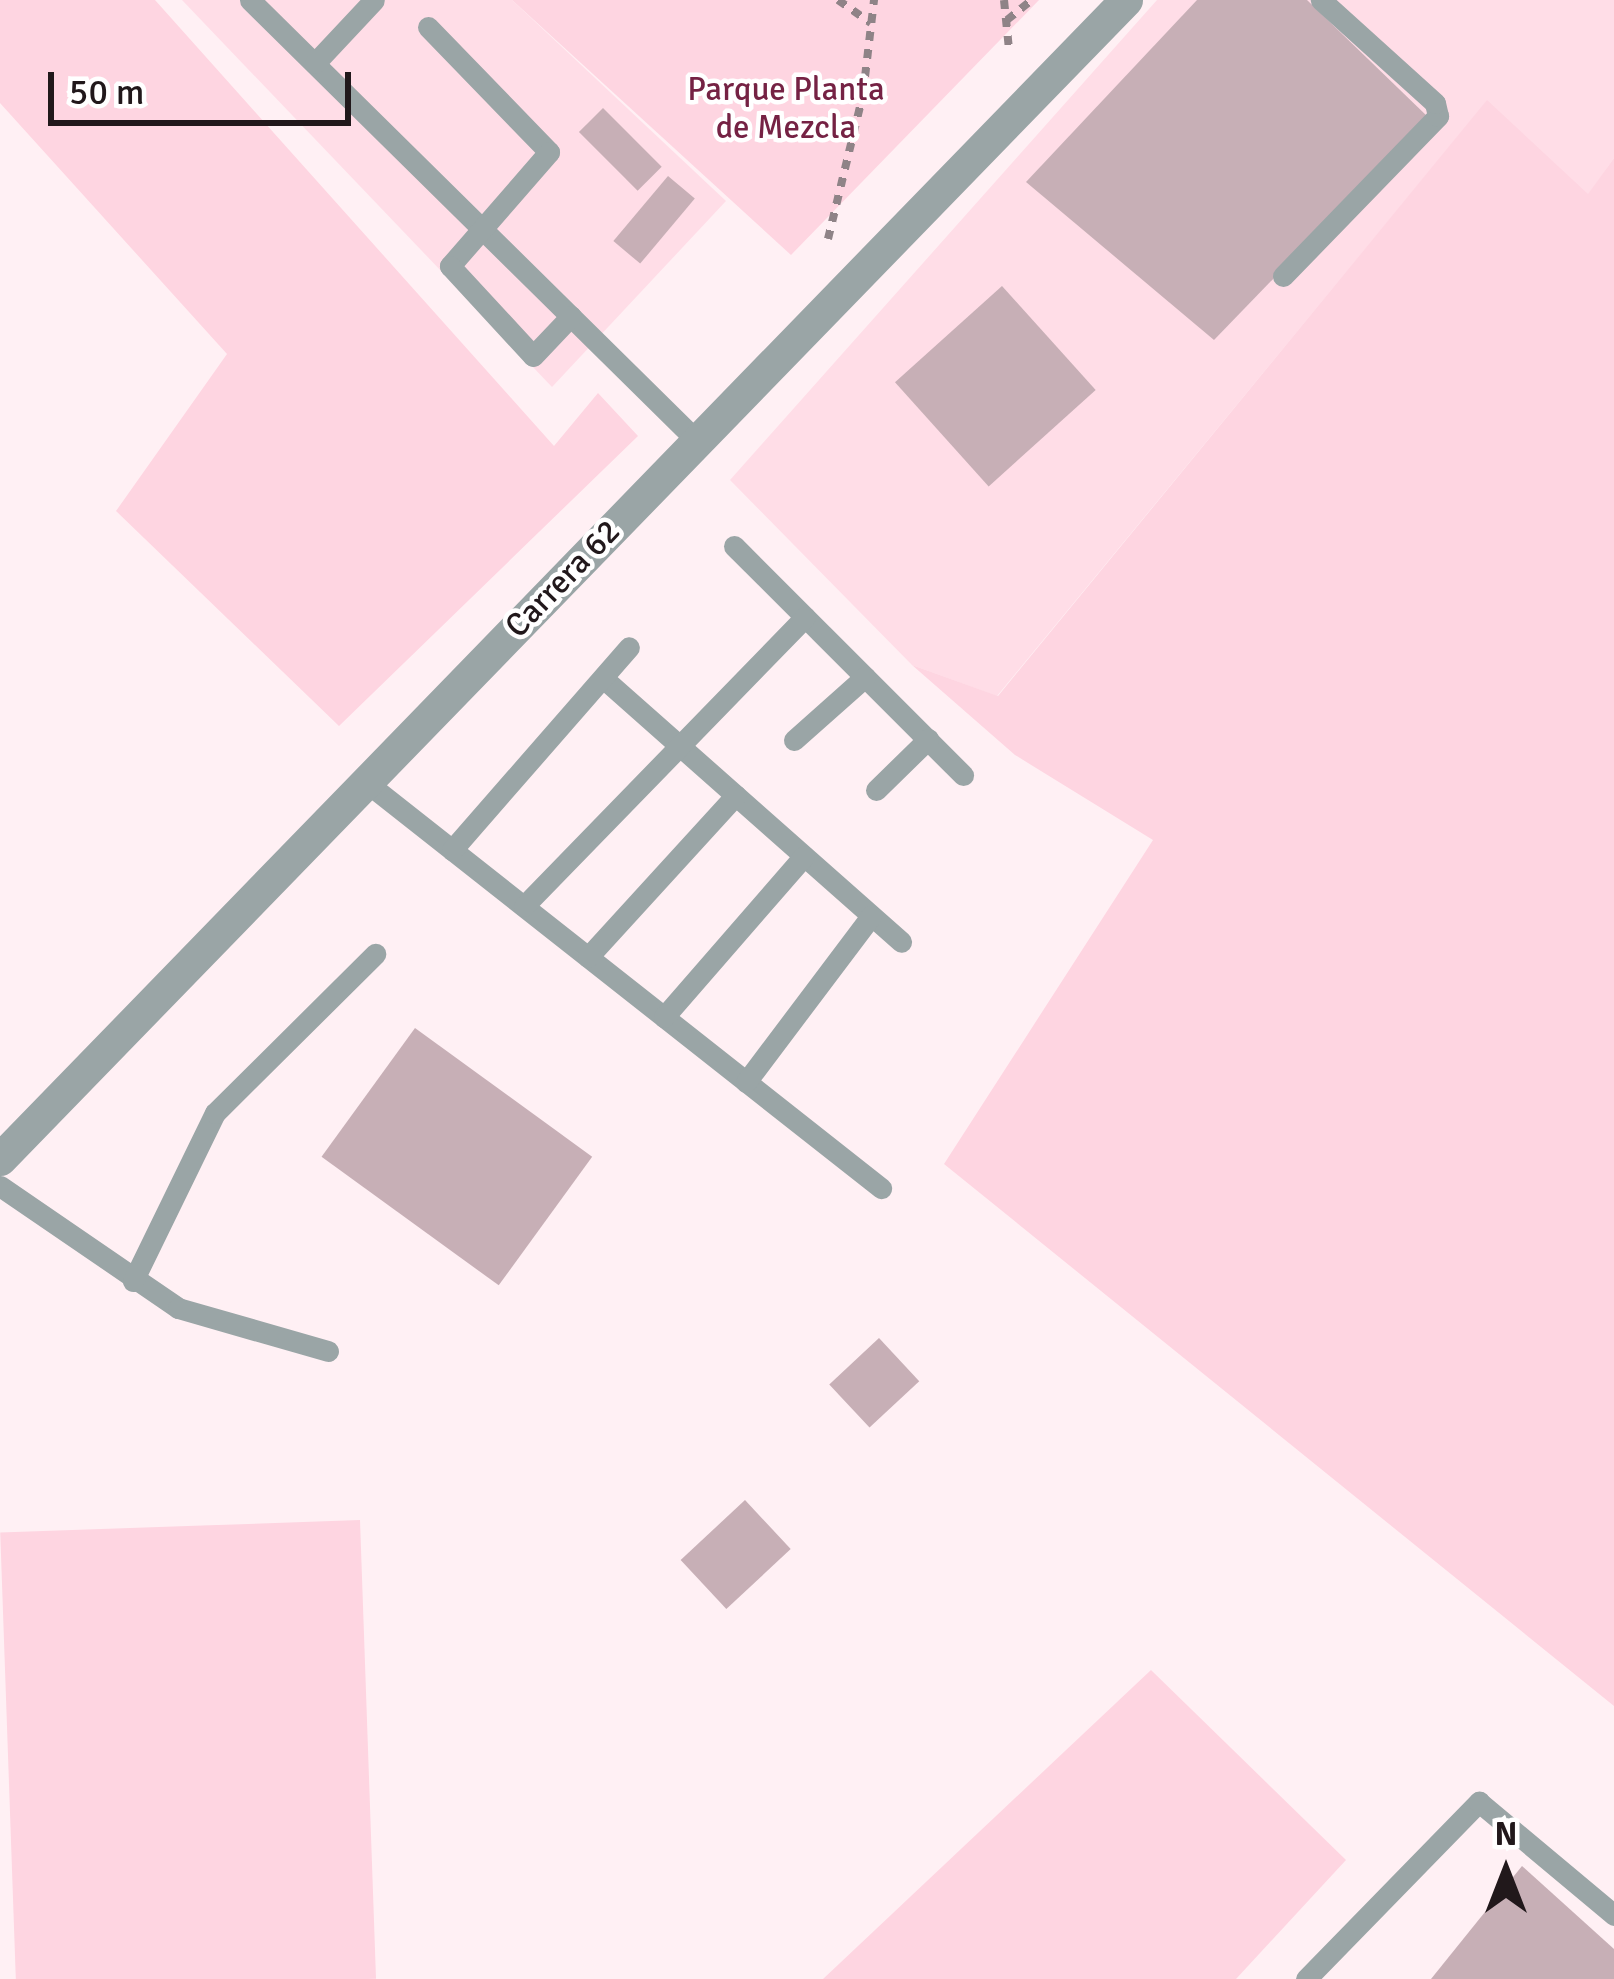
<!DOCTYPE html>
<style>
body{margin:0}
#map{position:relative;width:1614px;height:1979px;overflow:hidden;background:#fff0f4;font-family:Signika,sans-serif}
div>[style]{position:absolute}
.built>*{inset:0;background:#ffdde7}
.green>*{inset:0;background:#fed5e1;transform-origin:0 0}
.building>*{inset:0;background:#c7afb6;transform-origin:0 0}
.path>*{height:8px;margin-top:-4px;transform-origin:0;background:repeating-linear-gradient(90deg,#8f8387 0 9px,transparent 0 18px)}
.service>*{height:21px;margin:-10.5px;padding:0 10.5px;transform-origin:10.5px;border-radius:10.5px;background:#9aa5a6}
.minor>*{height:33px;margin:-16.5px;padding:0 16.5px;transform-origin:16.5px;border-radius:16.5px;background:#9aa5a6}
span{translate:-50% -50%;white-space:nowrap;text-align:center;line-height:1.15;-webkit-text-stroke:9px #fff;paint-order:stroke}
.park-label{font-size:33px;color:#752244}
.street-label{font-size:33px;color:#21181b}
.north{position:absolute;left:1446px;top:1811px;width:120px;height:120px;-webkit-text-stroke:9px #fff;paint-order:stroke;rotate:0deg;font-size:33px;font-weight:700;line-height:48px;text-align:center;color:#21181b}
.north::after{content:'';display:block;margin:auto;width:42px;height:54px;background:#21181b;clip-path:polygon(50% 0,100% 100%,50% 72%,0 100%)}
.scale{position:absolute;left:48px;top:72px;width:303px;height:54px;box-sizing:border-box;border:6px solid #21181b;border-top:0;padding-left:15px;font-size:36px;line-height:42px;white-space:nowrap;color:#21181b;-webkit-text-stroke:9px #fff;paint-order:stroke}
</style>
<div id="map">
<div class="built">
<i style="clip-path:polygon(182px 0,512px 0,726px 201px,552px 387px)"></i>
<i style="clip-path:polygon(1157px 0,1614px 0,1614px 158px,1588px 195px,1487px 101px,997px 696px,912px 665px,730px 480px)"></i>
</div>
<div class="green">
<i style="clip-path:polygon(0 0,155px 0,554px 446px,598px 393px,638px 436px,339px 726px,116px 511px,227px 354px,0 103px)"></i>
<i style="clip-path:polygon(512px 0,1039px 0,791px 255px)"></i>
<i style="clip-path:polygon(1487px 100px,1588px 194px,1614px 158px,1614px 1706px,944px 1164px,1153px 840px,1015px 755px,912px 665px,998px 696px)"></i>
<i style="left:360px;top:1520px;width:459px;height:360px;rotate:88deg"></i>
<i style="clip-path:polygon(1151px 1670px,1346px 1860px,1236px 1979px,823px 1979px)"></i>
</div>
<div class="building">
<i style="clip-path:polygon(1197px 0,1307px 0,1429px 118px,1214px 340px,1026px 182px)"></i>
<i style="left:603px;top:108px;width:83px;height:34px;rotate:45deg"></i>
<i style="left:668px;top:176px;width:35px;height:85px;rotate:40deg"></i>
<i style="left:1002px;top:286px;width:140px;height:144px;rotate:48deg"></i>
<i style="left:415px;top:1028px;width:219px;height:159px;rotate:36deg"></i>
<i style="left:879px;top:1338px;width:59px;height:68px;rotate:47deg"></i>
<i style="left:745px;top:1500px;width:67px;height:88px;rotate:47deg"></i>
<i style="clip-path:polygon(1522px 1866px,1614px 1949px,1614px 1979px,1431px 1979px)"></i>
</div>
<div class="path">
<i style="left:838px;top:0;width:40px;rotate:34.9deg"></i>
<i style="left:1004px;top:0;width:49px;rotate:84.2deg"></i>
<i style="left:1007px;top:20px;width:32px;rotate:-39deg"></i>
<i style="left:828px;top:239px;width:149px;rotate:-76.4deg"></i>
<i style="left:863px;top:94px;width:95px;rotate:-83.3deg"></i>
</div>
<div class="service">
<i style="left:250px;top:0;width:628px;rotate:44.61deg"></i>
<i style="left:428px;top:27px;width:174px;rotate:45.9deg"></i>
<i style="left:549px;top:152px;width:151px;rotate:131deg"></i>
<i style="left:450px;top:266px;width:122px;rotate:47.3deg"></i>
<i style="left:533px;top:356px;width:55px;rotate:-46.5deg"></i>
<i style="left:315px;top:63px;width:86px;rotate:-46.9deg"></i>
<i style="left:1283px;top:276px;width:223px;rotate:-45.9deg"></i>
<i style="left:1438px;top:116px;width:13px;rotate:-103deg"></i>
<i style="left:1435px;top:103px;width:154px;rotate:-137.9deg"></i>
<i style="left:734px;top:546px;width:324px;rotate:45deg"></i>
<i style="left:603px;top:678px;width:398px;rotate:41.5deg"></i>
<i style="left:794px;top:740px;width:95px;rotate:-41.6deg"></i>
<i style="left:366px;top:782px;width:656px;rotate:38.25deg"></i>
<i style="left:876px;top:790px;width:73px;rotate:-44.4deg"></i>
<i style="left:452px;top:850px;width:269px;rotate:-48.9deg"></i>
<i style="left:524px;top:906px;width:403px;rotate:-45.8deg"></i>
<i style="left:588px;top:957px;width:219px;rotate:-47.6deg"></i>
<i style="left:664px;top:1017px;width:213px;rotate:-49deg"></i>
<i style="left:746px;top:1082px;width:208px;rotate:-53deg"></i>
<i style="left:0;top:1186px;width:216px;rotate:34.4deg"></i>
<i style="left:178px;top:1308px;width:156px;rotate:16deg"></i>
<i style="left:133px;top:1281px;width:187px;rotate:-64deg"></i>
<i style="left:215px;top:1113px;width:226px;rotate:-44.8deg"></i>
<i style="left:1306px;top:1979px;width:248px;rotate:-45.7deg"></i>
<i style="left:1479px;top:1802px;width:176px;rotate:39.9deg"></i>
</div>
<div class="minor">
<i style="left:0;top:1159px;width:1616px;rotate:-45.83deg"></i>
</div>
<div class="park-label">
<span style="left:786px;top:109px">Parque Planta<br>de Mezcla</span>
</div>
<div class="street-label">
<span style="left:563px;top:579px;rotate:-46deg">Carrera 62</span>
</div>
<div class="north">N</div>
<div class="scale">50 m</div>
</div>
